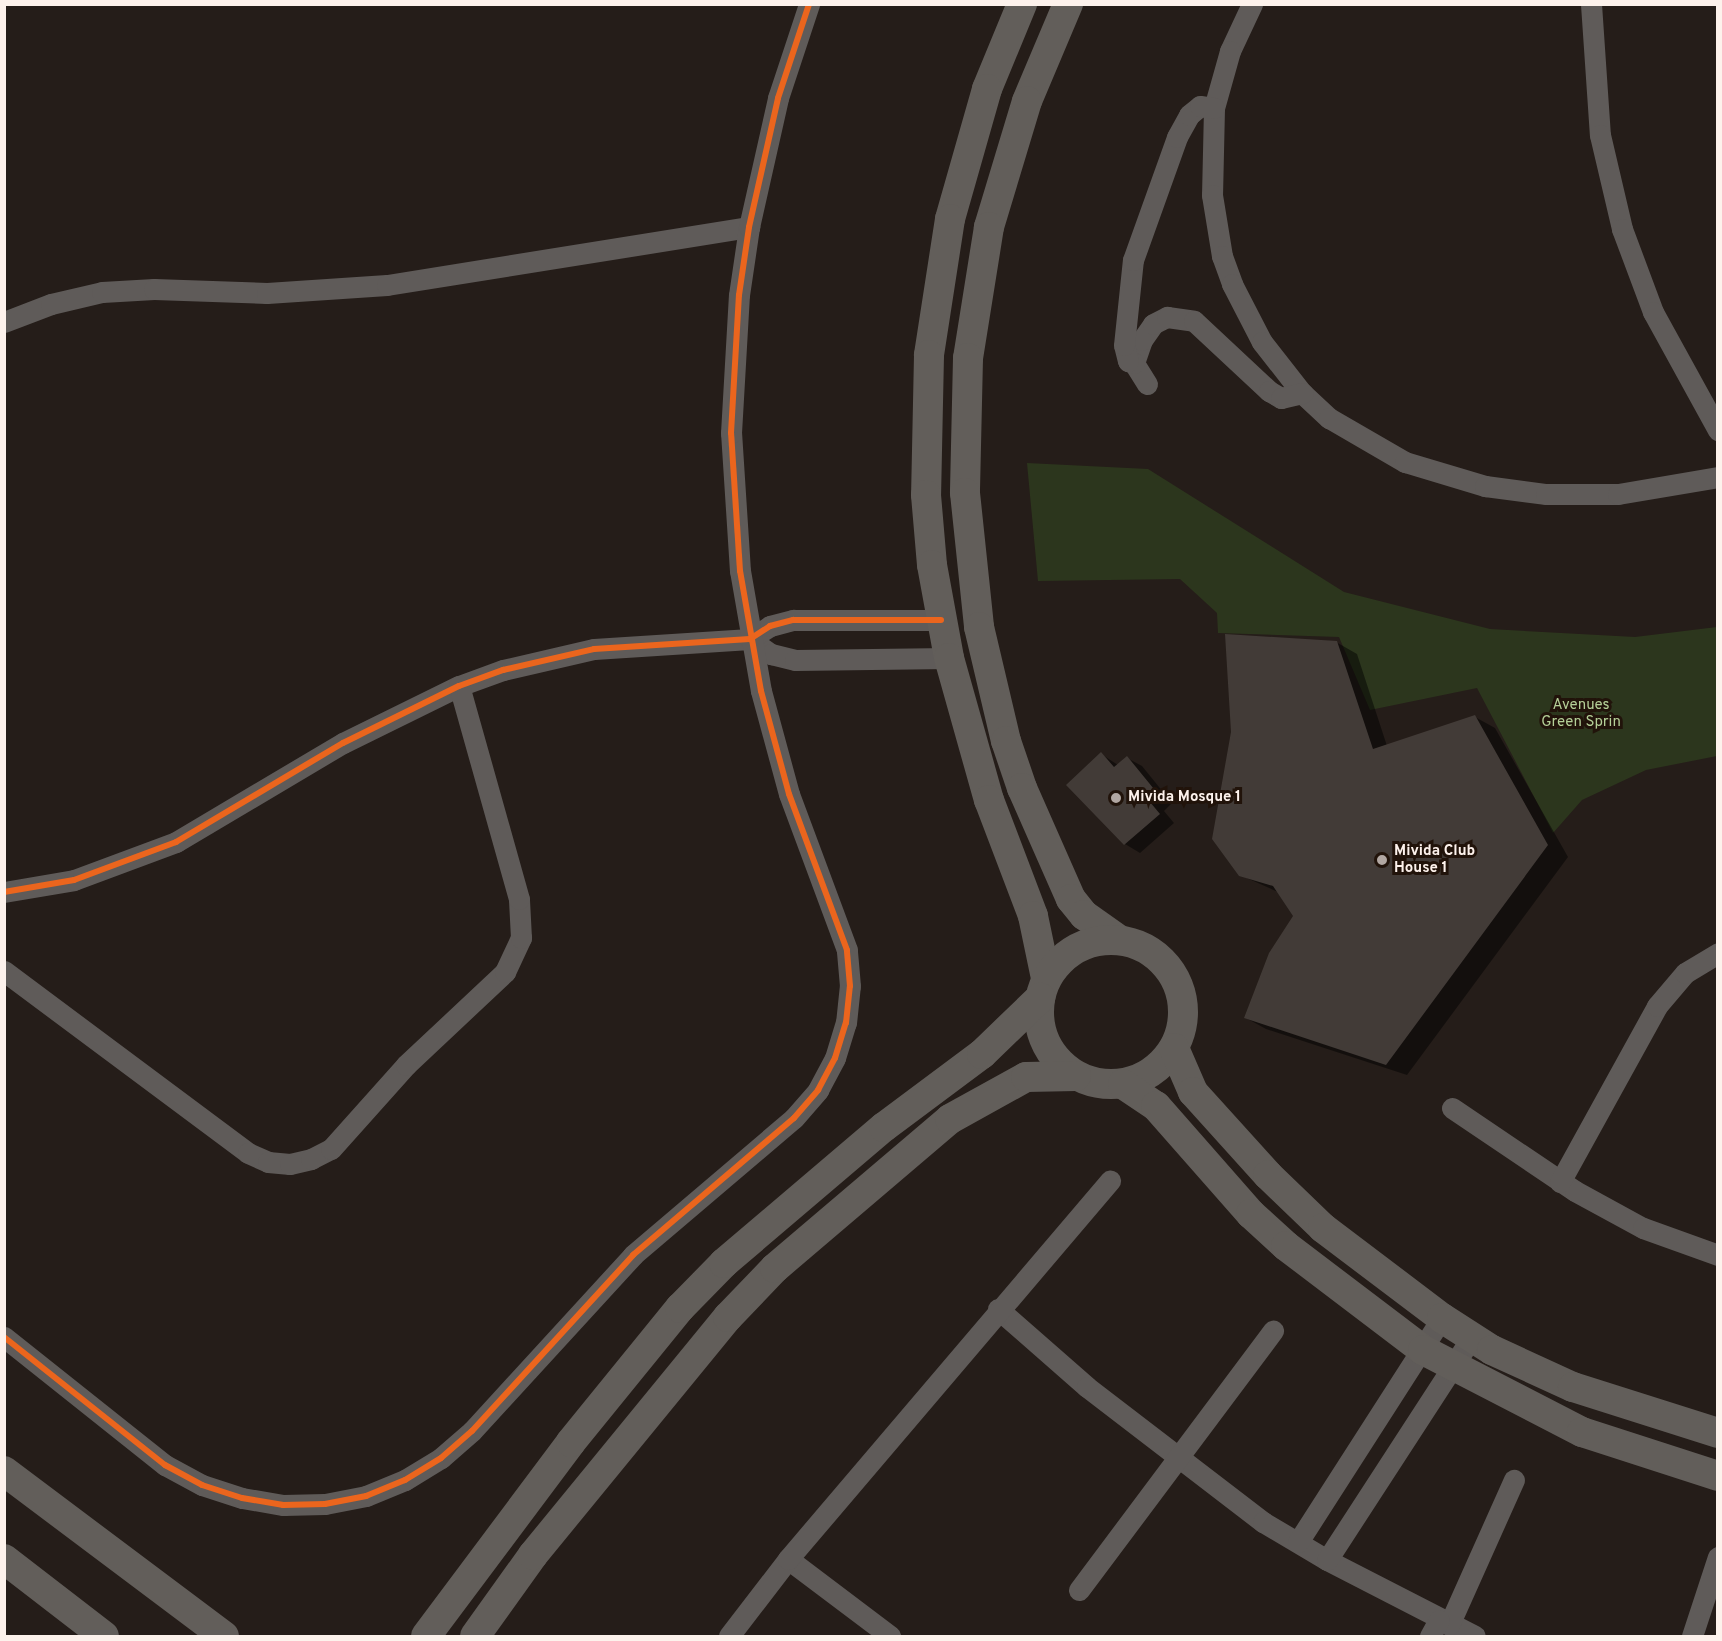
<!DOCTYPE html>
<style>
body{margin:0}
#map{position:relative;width:1722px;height:1641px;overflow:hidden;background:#251d19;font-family:Overpass,sans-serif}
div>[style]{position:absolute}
.green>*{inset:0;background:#2c361d}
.shadow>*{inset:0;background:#0007}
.building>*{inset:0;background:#423b37}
.street>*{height:21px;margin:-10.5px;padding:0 10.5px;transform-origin:10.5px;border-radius:10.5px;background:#5f5b59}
.secondary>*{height:30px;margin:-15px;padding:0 15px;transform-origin:15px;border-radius:15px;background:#625e5a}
.secondary>.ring{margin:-15px;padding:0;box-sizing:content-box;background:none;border:30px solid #625e5a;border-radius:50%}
.cycleway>*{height:6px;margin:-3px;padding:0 3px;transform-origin:3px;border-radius:3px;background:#eb651d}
.dots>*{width:16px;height:16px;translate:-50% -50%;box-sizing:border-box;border:3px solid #21130a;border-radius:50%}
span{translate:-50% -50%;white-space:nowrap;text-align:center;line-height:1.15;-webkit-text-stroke:6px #21130a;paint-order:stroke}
.park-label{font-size:15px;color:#b4cf97}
.poi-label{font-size:15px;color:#fdf2ec;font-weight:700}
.left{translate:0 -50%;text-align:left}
.frame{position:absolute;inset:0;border:6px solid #fdf2ec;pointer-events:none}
</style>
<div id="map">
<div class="green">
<i style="clip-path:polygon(1027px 463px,1148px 469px,1344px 592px,1490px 629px,1635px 637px,1717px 627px,1717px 756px,1646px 770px,1582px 800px,1553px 833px,1477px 688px,1370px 710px,1339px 637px,1218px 633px,1217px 613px,1180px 579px,1038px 581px)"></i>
</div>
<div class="shadow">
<i style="clip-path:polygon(1336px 642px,1357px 654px,1387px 746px,1475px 717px,1495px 728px,1568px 857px,1407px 1075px,1266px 1029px,1246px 1018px,1294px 916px,1278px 892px,1240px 875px)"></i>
<i style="clip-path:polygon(1101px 754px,1118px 765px,1127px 758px,1142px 766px,1172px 803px,1164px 811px,1174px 823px,1140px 853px,1125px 844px)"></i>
</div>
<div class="building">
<i style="clip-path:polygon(1225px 634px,1337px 641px,1373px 749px,1475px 715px,1548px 845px,1386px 1065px,1244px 1018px,1269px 953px,1293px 916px,1273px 886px,1239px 876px,1212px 839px,1231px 732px)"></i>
<i style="clip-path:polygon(1101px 752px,1114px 767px,1127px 756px,1158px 794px,1150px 802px,1160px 814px,1124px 845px,1066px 785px)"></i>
</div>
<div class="street">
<i style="left:1252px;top:4px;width:52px;rotate:115.1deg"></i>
<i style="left:1230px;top:51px;width:59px;rotate:105.7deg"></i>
<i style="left:1214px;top:108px;width:87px;rotate:91.3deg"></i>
<i style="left:1212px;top:195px;width:62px;rotate:80.7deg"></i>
<i style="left:1222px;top:256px;width:30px;rotate:70deg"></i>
<i style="left:1232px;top:284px;width:65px;rotate:62.7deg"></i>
<i style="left:1262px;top:342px;width:65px;rotate:51.9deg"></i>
<i style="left:1302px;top:393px;width:37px;rotate:43deg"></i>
<i style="left:1329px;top:418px;width:88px;rotate:30.1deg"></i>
<i style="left:1405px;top:462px;width:84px;rotate:16.7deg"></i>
<i style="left:1485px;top:486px;width:62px;rotate:7.5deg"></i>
<i style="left:1546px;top:494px;width:72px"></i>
<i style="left:1618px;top:494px;width:101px;rotate:-9.6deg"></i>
<i style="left:1591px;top:4px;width:131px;rotate:86.1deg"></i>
<i style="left:1600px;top:135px;width:97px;rotate:76.8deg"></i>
<i style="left:1622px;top:229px;width:89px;rotate:69.5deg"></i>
<i style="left:1653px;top:312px;width:135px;rotate:61.2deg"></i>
<i style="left:4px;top:322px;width:50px;rotate:-21deg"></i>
<i style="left:51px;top:304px;width:52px;rotate:-13.2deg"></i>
<i style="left:102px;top:292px;width:52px;rotate:-3.3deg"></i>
<i style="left:154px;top:289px;width:113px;rotate:2deg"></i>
<i style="left:267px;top:293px;width:120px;rotate:-3.8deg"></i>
<i style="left:387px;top:285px;width:367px;rotate:-9.1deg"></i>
<i style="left:1134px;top:363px;width:24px;rotate:-71deg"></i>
<i style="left:1142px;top:340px;width:19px;rotate:-55deg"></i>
<i style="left:1153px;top:324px;width:16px;rotate:-27deg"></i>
<i style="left:1167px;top:317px;width:27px;rotate:8deg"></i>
<i style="left:1194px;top:321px;width:103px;rotate:43deg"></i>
<i style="left:1269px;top:391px;width:14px;rotate:30deg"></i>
<i style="left:1281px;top:398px;width:22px;rotate:-13deg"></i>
<i style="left:1147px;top:384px;width:25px;rotate:-122deg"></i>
<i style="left:1134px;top:363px;width:6px;rotate:-162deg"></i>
<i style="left:1128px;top:361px;width:16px;rotate:-104deg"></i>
<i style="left:1124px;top:345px;width:85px;rotate:-84deg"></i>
<i style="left:1133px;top:260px;width:131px;rotate:-70.3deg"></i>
<i style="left:1177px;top:137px;width:25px;rotate:-61deg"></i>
<i style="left:1189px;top:115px;width:14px;rotate:-39deg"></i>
<i style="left:1200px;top:106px;width:14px;rotate:8deg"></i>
<i style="left:750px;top:639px;width:26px;rotate:36deg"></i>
<i style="left:771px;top:654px;width:25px;rotate:14deg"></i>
<i style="left:795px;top:660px;width:154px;rotate:-0.7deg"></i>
<i style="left:4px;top:892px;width:71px;rotate:-9.7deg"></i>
<i style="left:74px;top:880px;width:109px;rotate:-20.4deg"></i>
<i style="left:176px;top:842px;width:194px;rotate:-30.7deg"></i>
<i style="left:343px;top:743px;width:129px;rotate:-26.2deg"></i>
<i style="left:459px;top:686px;width:47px;rotate:-20deg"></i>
<i style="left:503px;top:670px;width:93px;rotate:-13deg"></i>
<i style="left:594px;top:649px;width:156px;rotate:-3.7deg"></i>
<i style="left:750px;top:639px;width:24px;rotate:-33deg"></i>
<i style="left:770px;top:626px;width:24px;rotate:-15deg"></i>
<i style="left:793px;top:620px;width:148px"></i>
<i style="left:4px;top:971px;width:304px;rotate:36.7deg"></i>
<i style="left:248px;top:1153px;width:22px;rotate:24deg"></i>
<i style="left:268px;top:1162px;width:22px;rotate:5deg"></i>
<i style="left:290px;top:1164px;width:22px;rotate:-13deg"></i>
<i style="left:311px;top:1159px;width:22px;rotate:-27deg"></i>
<i style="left:331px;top:1149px;width:113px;rotate:-48.2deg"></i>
<i style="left:406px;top:1065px;width:136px;rotate:-43.2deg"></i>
<i style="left:505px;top:972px;width:38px;rotate:-65deg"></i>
<i style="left:521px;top:938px;width:39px;rotate:-93deg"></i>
<i style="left:519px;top:899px;width:221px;rotate:-105.7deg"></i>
<i style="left:1452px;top:1108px;width:148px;rotate:34deg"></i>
<i style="left:1575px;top:1191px;width:77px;rotate:28.6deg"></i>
<i style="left:1643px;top:1228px;width:80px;rotate:19.8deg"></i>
<i style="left:1560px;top:1182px;width:201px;rotate:-61.1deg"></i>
<i style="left:1657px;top:1006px;width:43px;rotate:-49.7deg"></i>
<i style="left:1685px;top:973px;width:39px;rotate:-31deg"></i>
<i style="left:998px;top:1309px;width:118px;rotate:41.2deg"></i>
<i style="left:1087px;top:1387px;width:222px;rotate:37.5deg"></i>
<i style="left:1263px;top:1522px;width:74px;rotate:30.7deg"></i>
<i style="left:1327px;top:1560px;width:166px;rotate:27.2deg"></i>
<i style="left:4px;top:1337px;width:206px;rotate:38.5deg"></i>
<i style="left:165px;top:1465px;width:42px;rotate:28.4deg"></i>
<i style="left:202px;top:1485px;width:42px;rotate:18deg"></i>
<i style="left:242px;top:1498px;width:42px;rotate:9.7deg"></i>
<i style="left:283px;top:1505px;width:42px;rotate:-1.4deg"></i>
<i style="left:325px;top:1504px;width:42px;rotate:-11deg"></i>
<i style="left:366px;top:1496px;width:42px;rotate:-22.3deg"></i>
<i style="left:405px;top:1480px;width:42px;rotate:-31.4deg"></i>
<i style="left:441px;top:1458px;width:41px;rotate:-41.1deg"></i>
<i style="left:472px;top:1431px;width:239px;rotate:-47.5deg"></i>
<i style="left:633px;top:1255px;width:211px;rotate:-40.4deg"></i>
<i style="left:794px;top:1118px;width:37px;rotate:-49deg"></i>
<i style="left:818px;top:1090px;width:36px;rotate:-62deg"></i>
<i style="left:835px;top:1058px;width:37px;rotate:-73deg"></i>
<i style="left:846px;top:1023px;width:37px;rotate:-84deg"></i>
<i style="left:850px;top:986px;width:36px;rotate:-95deg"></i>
<i style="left:847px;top:950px;width:166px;rotate:-110.4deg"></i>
<i style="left:789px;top:794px;width:107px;rotate:-105.2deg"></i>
<i style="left:761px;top:691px;width:122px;rotate:-99.9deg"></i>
<i style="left:740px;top:571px;width:138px;rotate:-93.7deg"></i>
<i style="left:731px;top:433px;width:138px;rotate:-86.7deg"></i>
<i style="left:739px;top:295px;width:69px;rotate:-81.6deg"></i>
<i style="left:749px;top:227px;width:132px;rotate:-77.3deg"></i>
<i style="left:778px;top:98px;width:99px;rotate:-71.7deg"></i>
<i style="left:1298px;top:1542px;width:266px;rotate:-57.3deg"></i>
<i style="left:788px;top:1559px;width:128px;rotate:37deg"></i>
<i style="left:1327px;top:1560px;width:266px;rotate:-57deg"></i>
<i style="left:1079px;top:1590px;width:324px;rotate:-53.2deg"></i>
<i style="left:1449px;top:1625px;width:159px;rotate:-65.9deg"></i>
<i style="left:729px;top:1636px;width:97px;rotate:-52.5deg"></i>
<i style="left:788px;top:1559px;width:497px;rotate:-49.6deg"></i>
<i style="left:1430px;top:1636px;width:18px;rotate:-61deg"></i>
<i style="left:1692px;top:1636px;width:83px;rotate:-71.8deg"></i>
</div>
<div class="secondary">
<i style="left:1022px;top:4px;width:92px;rotate:112.4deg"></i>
<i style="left:987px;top:89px;width:135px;rotate:105.9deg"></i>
<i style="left:950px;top:219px;width:138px;rotate:98.8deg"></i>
<i style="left:929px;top:355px;width:140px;rotate:91.2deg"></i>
<i style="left:926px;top:495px;width:70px;rotate:85.1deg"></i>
<i style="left:932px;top:565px;width:95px;rotate:79.6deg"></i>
<i style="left:949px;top:658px;width:148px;rotate:74.3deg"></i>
<i style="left:989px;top:800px;width:124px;rotate:69.2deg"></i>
<i style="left:1033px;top:916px;width:63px;rotate:78.2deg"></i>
<i style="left:1068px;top:4px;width:105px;rotate:112.9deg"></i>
<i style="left:1027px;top:101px;width:132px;rotate:106.8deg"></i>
<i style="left:989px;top:227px;width:133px;rotate:99.1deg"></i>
<i style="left:968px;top:358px;width:135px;rotate:91.3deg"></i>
<i style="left:965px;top:493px;width:135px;rotate:84deg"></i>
<i style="left:979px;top:627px;width:117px;rotate:76.7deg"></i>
<i style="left:1006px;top:741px;width:50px;rotate:71.2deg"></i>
<i style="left:1022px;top:788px;width:121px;rotate:66.2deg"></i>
<i style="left:1071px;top:899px;width:21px;rotate:51deg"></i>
<i style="left:1084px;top:915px;width:42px;rotate:35.2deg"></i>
<i class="ring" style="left:1039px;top:940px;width:114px;height:114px"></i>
<i style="left:1174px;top:1048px;width:48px;rotate:66.6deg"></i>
<i style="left:1193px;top:1092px;width:112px;rotate:47.9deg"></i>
<i style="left:1268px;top:1175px;width:76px;rotate:43.9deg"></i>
<i style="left:1323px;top:1228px;width:149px;rotate:37.1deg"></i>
<i style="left:1442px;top:1318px;width:59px;rotate:32.6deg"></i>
<i style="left:1492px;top:1350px;width:89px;rotate:24.6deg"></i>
<i style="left:1573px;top:1387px;width:152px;rotate:17.6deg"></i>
<i style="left:1123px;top:1084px;width:40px;rotate:34deg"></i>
<i style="left:1156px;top:1106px;width:144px;rotate:48.7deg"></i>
<i style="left:1251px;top:1214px;width:47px;rotate:42.4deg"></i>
<i style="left:1286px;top:1246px;width:172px;rotate:37.2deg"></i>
<i style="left:1423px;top:1350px;width:179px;rotate:27.3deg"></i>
<i style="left:1582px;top:1432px;width:143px;rotate:17.9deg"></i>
<i style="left:4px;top:1471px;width:275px;rotate:36.9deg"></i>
<i style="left:4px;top:1559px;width:126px;rotate:37.6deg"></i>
<i style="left:426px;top:1636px;width:242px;rotate:-53.2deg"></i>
<i style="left:571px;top:1442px;width:173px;rotate:-50.9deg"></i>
<i style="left:680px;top:1308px;width:63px;rotate:-45.6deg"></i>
<i style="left:724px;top:1263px;width:210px;rotate:-40.4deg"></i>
<i style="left:884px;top:1127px;width:122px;rotate:-36.7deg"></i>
<i style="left:982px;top:1054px;width:81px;rotate:-44deg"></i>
<i style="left:475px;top:1636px;width:100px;rotate:-54.4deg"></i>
<i style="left:533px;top:1555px;width:308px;rotate:-50.7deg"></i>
<i style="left:728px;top:1317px;width:68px;rotate:-46.2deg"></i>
<i style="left:775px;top:1268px;width:230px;rotate:-40.4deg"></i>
<i style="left:950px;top:1119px;width:87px;rotate:-28.9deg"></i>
<i style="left:1026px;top:1077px;width:50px;rotate:-1.1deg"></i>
</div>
<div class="cycleway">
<i style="left:4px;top:892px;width:71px;rotate:-9.7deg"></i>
<i style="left:74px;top:880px;width:109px;rotate:-20.4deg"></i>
<i style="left:176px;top:842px;width:194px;rotate:-30.7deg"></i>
<i style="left:343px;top:743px;width:129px;rotate:-26.2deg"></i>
<i style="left:459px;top:686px;width:47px;rotate:-20deg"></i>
<i style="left:503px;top:670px;width:93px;rotate:-13deg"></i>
<i style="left:594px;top:649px;width:156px;rotate:-3.7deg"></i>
<i style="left:750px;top:639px;width:24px;rotate:-33deg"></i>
<i style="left:770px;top:626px;width:24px;rotate:-15deg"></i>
<i style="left:793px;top:620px;width:148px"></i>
<i style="left:4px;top:1337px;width:206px;rotate:38.5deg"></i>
<i style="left:165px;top:1465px;width:42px;rotate:28.4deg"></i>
<i style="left:202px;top:1485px;width:42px;rotate:18deg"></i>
<i style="left:242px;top:1498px;width:42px;rotate:9.7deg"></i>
<i style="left:283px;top:1505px;width:42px;rotate:-1.4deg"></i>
<i style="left:325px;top:1504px;width:42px;rotate:-11deg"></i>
<i style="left:366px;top:1496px;width:42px;rotate:-22.3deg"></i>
<i style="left:405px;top:1480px;width:42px;rotate:-31.4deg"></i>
<i style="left:441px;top:1458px;width:41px;rotate:-41.1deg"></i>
<i style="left:472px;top:1431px;width:239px;rotate:-47.5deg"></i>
<i style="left:633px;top:1255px;width:211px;rotate:-40.4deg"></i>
<i style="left:794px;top:1118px;width:37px;rotate:-49deg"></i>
<i style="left:818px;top:1090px;width:36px;rotate:-62deg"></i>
<i style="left:835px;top:1058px;width:37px;rotate:-73deg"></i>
<i style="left:846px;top:1023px;width:37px;rotate:-84deg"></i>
<i style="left:850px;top:986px;width:36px;rotate:-95deg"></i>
<i style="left:847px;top:950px;width:166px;rotate:-110.4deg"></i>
<i style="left:789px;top:794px;width:107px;rotate:-105.2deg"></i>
<i style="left:761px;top:691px;width:122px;rotate:-99.9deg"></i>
<i style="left:740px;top:571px;width:138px;rotate:-93.7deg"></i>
<i style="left:731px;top:433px;width:138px;rotate:-86.7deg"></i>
<i style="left:739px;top:295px;width:69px;rotate:-81.6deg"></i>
<i style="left:749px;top:227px;width:132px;rotate:-77.3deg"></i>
<i style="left:778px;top:98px;width:99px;rotate:-71.7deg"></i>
</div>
<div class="dots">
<i style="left:1116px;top:798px;background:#b1a7a2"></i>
<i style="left:1382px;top:860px;background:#b1a7a2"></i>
</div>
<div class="park-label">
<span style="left:1581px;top:714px">Avenues<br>Green Sprin</span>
</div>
<div class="poi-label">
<span class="left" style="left:1128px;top:798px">Mivida Mosque 1</span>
<span class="left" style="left:1394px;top:860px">Mivida Club<br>House 1</span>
</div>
<div class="frame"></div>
</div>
